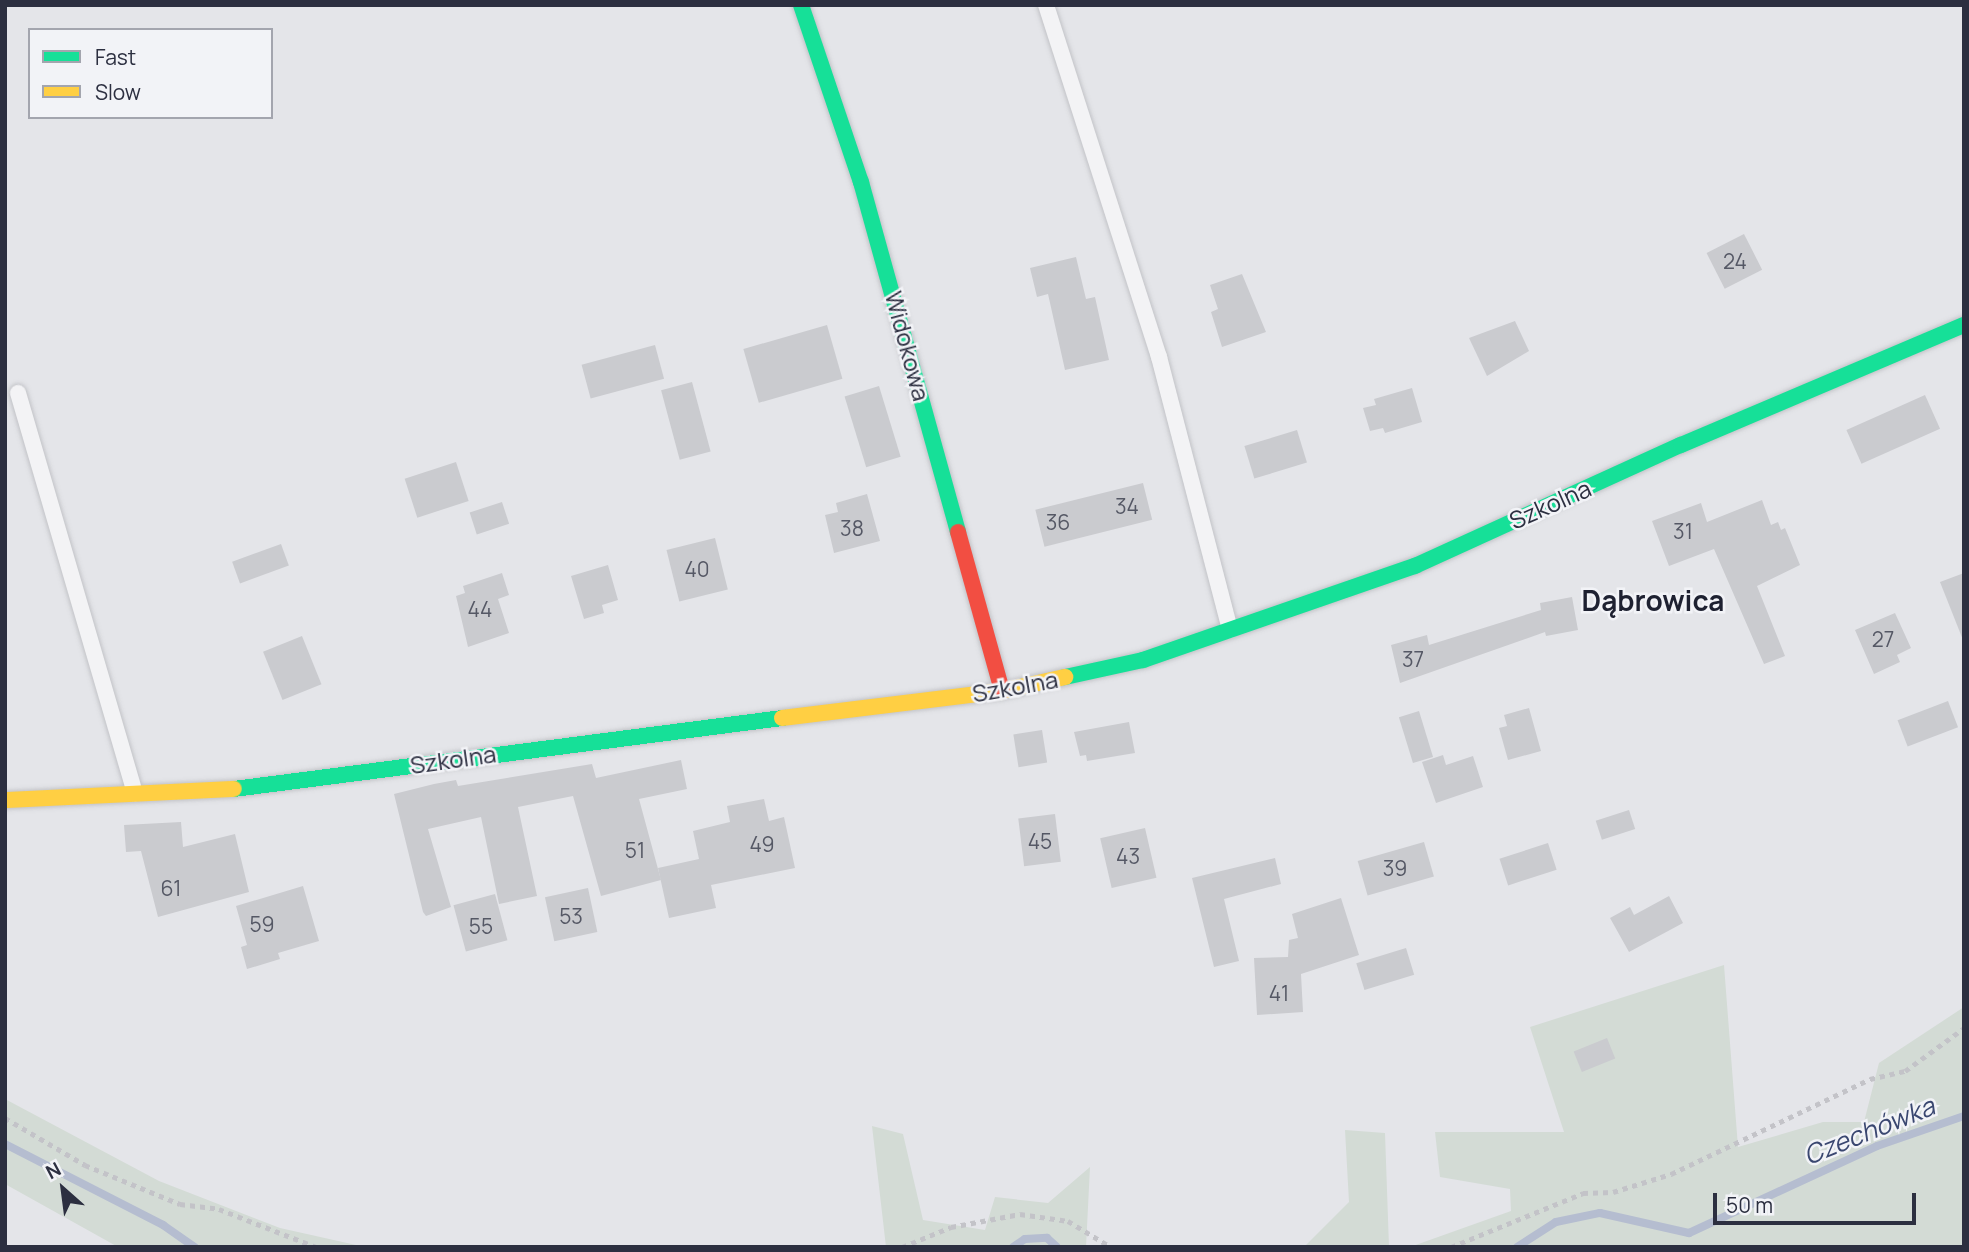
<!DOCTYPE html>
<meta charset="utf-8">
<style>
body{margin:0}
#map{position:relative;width:1969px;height:1252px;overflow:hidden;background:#e4e5e9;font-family:Manrope,sans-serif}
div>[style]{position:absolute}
.green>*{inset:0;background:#d3dbd5}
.stream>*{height:8px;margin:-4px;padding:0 4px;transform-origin:4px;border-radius:4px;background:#b5bdd0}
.building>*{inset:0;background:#cacbcf;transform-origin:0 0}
.path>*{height:4.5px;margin-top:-2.25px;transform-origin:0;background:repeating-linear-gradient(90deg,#c3c3c8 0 5px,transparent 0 10px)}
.roads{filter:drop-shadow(0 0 2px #c2c3c7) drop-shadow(0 0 2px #c2c3c7)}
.lane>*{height:16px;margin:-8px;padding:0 8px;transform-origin:8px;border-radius:8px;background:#f3f3f5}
.fast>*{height:16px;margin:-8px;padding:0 8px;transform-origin:8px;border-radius:8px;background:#16e098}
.slow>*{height:16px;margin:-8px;padding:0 8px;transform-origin:8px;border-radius:8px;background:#ffcf43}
.jam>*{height:16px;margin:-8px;padding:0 8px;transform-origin:8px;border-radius:8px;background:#f24e42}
span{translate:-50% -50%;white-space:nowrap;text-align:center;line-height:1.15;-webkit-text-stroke:5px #f2f3f7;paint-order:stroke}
.number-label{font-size:21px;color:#555865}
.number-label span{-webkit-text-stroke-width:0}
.street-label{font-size:24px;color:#2c2f40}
.water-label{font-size:26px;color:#3a4770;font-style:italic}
.quarter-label{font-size:28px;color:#1e2131;font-weight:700}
.frame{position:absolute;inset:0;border:7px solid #2c2f40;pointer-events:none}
.legend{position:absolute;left:28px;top:28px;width:245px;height:91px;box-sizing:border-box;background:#f2f3f7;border:2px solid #a3a5ae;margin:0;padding:9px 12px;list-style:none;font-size:21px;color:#2c2f40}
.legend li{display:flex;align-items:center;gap:14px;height:35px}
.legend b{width:35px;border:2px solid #a3a5ae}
.north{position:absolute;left:28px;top:1154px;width:70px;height:70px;-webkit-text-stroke:5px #f2f3f7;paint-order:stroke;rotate:332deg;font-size:19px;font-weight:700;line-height:28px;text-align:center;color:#2c2f40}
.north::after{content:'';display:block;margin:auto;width:24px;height:32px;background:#2c2f40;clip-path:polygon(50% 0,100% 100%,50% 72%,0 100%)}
.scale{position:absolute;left:1713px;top:1193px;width:203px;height:32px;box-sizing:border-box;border:4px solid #2c2f40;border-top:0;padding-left:9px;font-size:21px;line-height:24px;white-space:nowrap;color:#2c2f40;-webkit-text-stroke:5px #f2f3f7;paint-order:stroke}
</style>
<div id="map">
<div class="green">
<i style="clip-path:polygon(1724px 965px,1738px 1147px,1823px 1122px,1864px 1122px,1879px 1063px,1964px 1007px,1964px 1247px,1410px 1247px,1511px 1211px,1510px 1189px,1440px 1177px,1435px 1132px,1564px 1132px,1530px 1027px)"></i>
<i style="clip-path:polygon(5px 1099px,159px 1181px,280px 1228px,365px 1247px,118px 1247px,5px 1184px)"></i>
<i style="clip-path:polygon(872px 1126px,903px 1134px,923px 1220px,985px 1230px,995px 1197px,1048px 1203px,1090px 1167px,1086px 1247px,886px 1247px)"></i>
<i style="clip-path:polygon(1345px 1130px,1385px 1133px,1389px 1247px,1304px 1247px,1349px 1202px)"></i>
</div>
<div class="stream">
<i style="left:5px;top:1144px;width:178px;rotate:27.1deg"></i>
<i style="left:163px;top:1225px;width:39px;rotate:35deg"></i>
<i style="left:1013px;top:1247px;width:14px;rotate:-34deg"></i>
<i style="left:1025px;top:1239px;width:22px;rotate:-3deg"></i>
<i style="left:1047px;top:1238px;width:13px;rotate:42deg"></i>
<i style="left:1517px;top:1247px;width:46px;rotate:-32.7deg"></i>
<i style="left:1556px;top:1222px;width:45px;rotate:-11.6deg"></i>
<i style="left:1600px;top:1213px;width:91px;rotate:12.7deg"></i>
<i style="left:1689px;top:1233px;width:207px;rotate:-24.8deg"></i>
<i style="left:1877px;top:1146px;width:92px;rotate:-19deg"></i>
</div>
<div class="building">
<i style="left:1744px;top:234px;width:40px;height:42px;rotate:63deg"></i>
<i style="clip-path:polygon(1076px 257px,1086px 299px,1095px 297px,1109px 360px,1065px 370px,1048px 294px,1037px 297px,1030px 268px)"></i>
<i style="clip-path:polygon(1242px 274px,1266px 332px,1222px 347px,1211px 312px,1218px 309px,1210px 285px)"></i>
<i style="clip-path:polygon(1515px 321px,1529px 351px,1487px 376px,1469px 338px)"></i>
<i style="left:827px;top:325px;width:56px;height:87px;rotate:74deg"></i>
<i style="left:655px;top:345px;width:35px;height:76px;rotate:75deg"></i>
<i style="left:692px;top:382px;width:72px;height:32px;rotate:75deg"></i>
<i style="left:879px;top:386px;width:74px;height:36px;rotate:73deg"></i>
<i style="clip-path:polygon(1412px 388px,1422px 422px,1385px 433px,1383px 428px,1370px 431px,1363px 408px,1376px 405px,1374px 399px)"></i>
<i style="left:1925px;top:395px;width:37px;height:86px;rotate:66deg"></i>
<i style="left:1297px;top:430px;width:34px;height:55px;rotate:73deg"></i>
<i style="left:456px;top:462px;width:41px;height:54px;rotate:72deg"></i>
<i style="left:1143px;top:483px;width:38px;height:111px;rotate:76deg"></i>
<i style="clip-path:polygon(867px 494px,880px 541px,834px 553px,825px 515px,838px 512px,836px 503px)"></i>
<i style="clip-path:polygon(1762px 500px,1771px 525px,1778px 522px,1781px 530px,1785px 528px,1800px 565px,1757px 586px,1785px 656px,1764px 664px,1714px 549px,1669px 566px,1652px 521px,1701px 503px,1707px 522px)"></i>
<i style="left:502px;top:502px;width:23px;height:34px;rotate:72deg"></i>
<i style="left:715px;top:538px;width:53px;height:50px;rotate:76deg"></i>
<i style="left:281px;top:544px;width:23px;height:52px;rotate:70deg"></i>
<i style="clip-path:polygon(608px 565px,618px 600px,602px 605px,604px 613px,584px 619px,571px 576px)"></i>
<i style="clip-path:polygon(502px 573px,509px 595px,498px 599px,509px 633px,468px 647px,456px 596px,465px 593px,463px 586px)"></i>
<i style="clip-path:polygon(1964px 573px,1964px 639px,1963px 640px,1940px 582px)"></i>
<i style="clip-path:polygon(1572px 597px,1578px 630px,1546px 636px,1545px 632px,1400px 683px,1391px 645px,1427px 635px,1429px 645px,1541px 610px,1540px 603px)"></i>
<i style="clip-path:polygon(1895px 613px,1911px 648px,1897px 655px,1900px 662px,1874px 674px,1855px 630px)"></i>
<i style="left:302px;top:636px;width:52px;height:42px;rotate:68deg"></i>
<i style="left:1948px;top:701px;width:28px;height:54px;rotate:69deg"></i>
<i style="clip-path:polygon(1529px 708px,1541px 751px,1508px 760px,1499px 728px,1507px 726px,1504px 715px)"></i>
<i style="left:1419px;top:711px;width:48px;height:21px;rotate:73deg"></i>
<i style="clip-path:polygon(1129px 722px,1135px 753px,1087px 761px,1086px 755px,1080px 756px,1074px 732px)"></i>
<i style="left:1042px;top:730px;width:33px;height:29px;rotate:81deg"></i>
<i style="clip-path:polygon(1443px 755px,1446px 765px,1473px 756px,1483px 787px,1436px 803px,1422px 762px)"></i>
<i style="clip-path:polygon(681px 760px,687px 789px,639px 799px,661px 880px,601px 896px,573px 796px,518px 807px,537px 896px,499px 904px,481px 817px,428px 829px,451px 907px,426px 916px,423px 912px,394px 794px,434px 784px,456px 780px,458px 786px,592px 764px,596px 778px)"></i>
<i style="clip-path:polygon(764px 799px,769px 821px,784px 817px,795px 868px,711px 885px,716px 908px,669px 918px,658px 868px,699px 859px,693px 831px,730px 822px,727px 806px)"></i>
<i style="left:1629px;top:810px;width:20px;height:35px;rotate:72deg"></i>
<i style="left:1055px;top:814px;width:48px;height:37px;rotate:83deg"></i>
<i style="clip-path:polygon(181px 822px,183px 847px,235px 834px,249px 892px,158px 917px,141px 851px,126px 852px,124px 825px)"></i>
<i style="left:1145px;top:828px;width:51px;height:46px;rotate:77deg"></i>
<i style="left:1424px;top:842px;width:36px;height:69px;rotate:74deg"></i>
<i style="left:1548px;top:843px;width:28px;height:51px;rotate:72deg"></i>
<i style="clip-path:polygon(1275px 858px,1281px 884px,1224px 899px,1239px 961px,1214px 967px,1192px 878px)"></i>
<i style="clip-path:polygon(303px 886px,319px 941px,278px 953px,280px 959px,247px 969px,241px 947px,247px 945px,236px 906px)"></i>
<i style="left:588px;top:888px;width:45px;height:44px;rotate:78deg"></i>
<i style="left:495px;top:894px;width:48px;height:43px;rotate:75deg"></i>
<i style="clip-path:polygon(1669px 896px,1683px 923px,1629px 952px,1610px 918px,1630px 907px,1634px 915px)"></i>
<i style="clip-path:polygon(1341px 898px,1359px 955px,1301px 974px,1303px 1012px,1257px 1015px,1254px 958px,1288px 957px,1289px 940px,1298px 938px,1292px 914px)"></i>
<i style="left:1406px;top:948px;width:28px;height:52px;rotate:73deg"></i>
<i style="left:1607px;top:1038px;width:22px;height:36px;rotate:68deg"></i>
</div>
<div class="path">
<i style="left:5px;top:1118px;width:93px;rotate:30.4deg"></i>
<i style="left:85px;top:1165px;width:103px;rotate:22.3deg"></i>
<i style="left:180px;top:1204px;width:39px;rotate:7deg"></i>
<i style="left:219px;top:1209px;width:104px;rotate:21.4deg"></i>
<i style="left:902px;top:1247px;width:53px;rotate:-22.2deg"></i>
<i style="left:951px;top:1227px;width:70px;rotate:-10.7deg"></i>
<i style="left:1020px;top:1214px;width:49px;rotate:8.3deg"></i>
<i style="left:1068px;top:1221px;width:50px;rotate:31.2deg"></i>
<i style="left:1451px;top:1247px;width:143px;rotate:-22.2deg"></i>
<i style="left:1583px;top:1193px;width:30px;rotate:-2deg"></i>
<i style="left:1613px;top:1192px;width:61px;rotate:-17.2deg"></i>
<i style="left:1671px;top:1174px;width:221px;rotate:-25.5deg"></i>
<i style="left:1870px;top:1079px;width:36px;rotate:-13deg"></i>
<i style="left:1905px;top:1071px;width:73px;rotate:-36.1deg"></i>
</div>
<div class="roads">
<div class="lane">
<i style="left:1046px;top:5px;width:370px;rotate:72.2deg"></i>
<i style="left:1159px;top:357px;width:282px;rotate:75.4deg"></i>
<i style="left:18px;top:393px;width:417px;rotate:73.7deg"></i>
</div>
<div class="fast">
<i style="left:801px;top:5px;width:187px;rotate:71.3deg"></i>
<i style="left:861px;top:182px;width:363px;rotate:74.5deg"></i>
<i style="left:1065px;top:677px;width:80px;rotate:-12.3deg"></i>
<i style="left:1143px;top:660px;width:288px;rotate:-19.1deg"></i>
<i style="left:1415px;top:566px;width:292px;rotate:-24.5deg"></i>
<i style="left:1681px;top:445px;width:307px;rotate:-23deg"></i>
<i style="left:234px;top:789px;width:553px;rotate:-7.38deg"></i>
</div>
<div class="slow">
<i style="left:782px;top:718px;width:222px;rotate:-7deg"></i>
<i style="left:1002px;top:691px;width:65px;rotate:-12.5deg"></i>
<i style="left:5px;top:800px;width:229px;rotate:-2.8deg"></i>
</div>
<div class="jam">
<i style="left:958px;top:532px;width:165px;rotate:74.5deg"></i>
</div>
</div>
<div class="number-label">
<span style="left:1735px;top:261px">24</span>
<span style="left:1127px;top:506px">34</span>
<span style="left:1058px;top:522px">36</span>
<span style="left:852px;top:528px">38</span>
<span style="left:1683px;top:531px">31</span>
<span style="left:697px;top:569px">40</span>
<span style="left:480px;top:609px">44</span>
<span style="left:1883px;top:639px">27</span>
<span style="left:1413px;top:659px">37</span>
<span style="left:1040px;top:841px">45</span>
<span style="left:762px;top:844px">49</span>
<span style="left:635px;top:850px">51</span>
<span style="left:1128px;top:856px">43</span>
<span style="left:1395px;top:868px">39</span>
<span style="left:171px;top:888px">61</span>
<span style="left:571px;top:916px">53</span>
<span style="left:262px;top:924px">59</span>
<span style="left:481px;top:926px">55</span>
<span style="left:1279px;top:993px">41</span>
</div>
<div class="street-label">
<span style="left:908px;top:346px;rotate:75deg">Widokowa</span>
<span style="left:1550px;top:504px;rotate:-24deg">Szkolna</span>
<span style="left:1015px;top:686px;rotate:-10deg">Szkolna</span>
<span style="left:453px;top:759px;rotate:-8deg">Szkolna</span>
</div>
<div class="water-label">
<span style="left:1869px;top:1131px;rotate:-22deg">Czechówka</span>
</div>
<div class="quarter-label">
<span style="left:1653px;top:600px">Dąbrowica</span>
</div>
<div class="frame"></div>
<ul class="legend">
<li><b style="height:9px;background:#16e098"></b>Fast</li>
<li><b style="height:9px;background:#ffcf43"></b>Slow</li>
</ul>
<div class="north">N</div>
<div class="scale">50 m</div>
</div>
